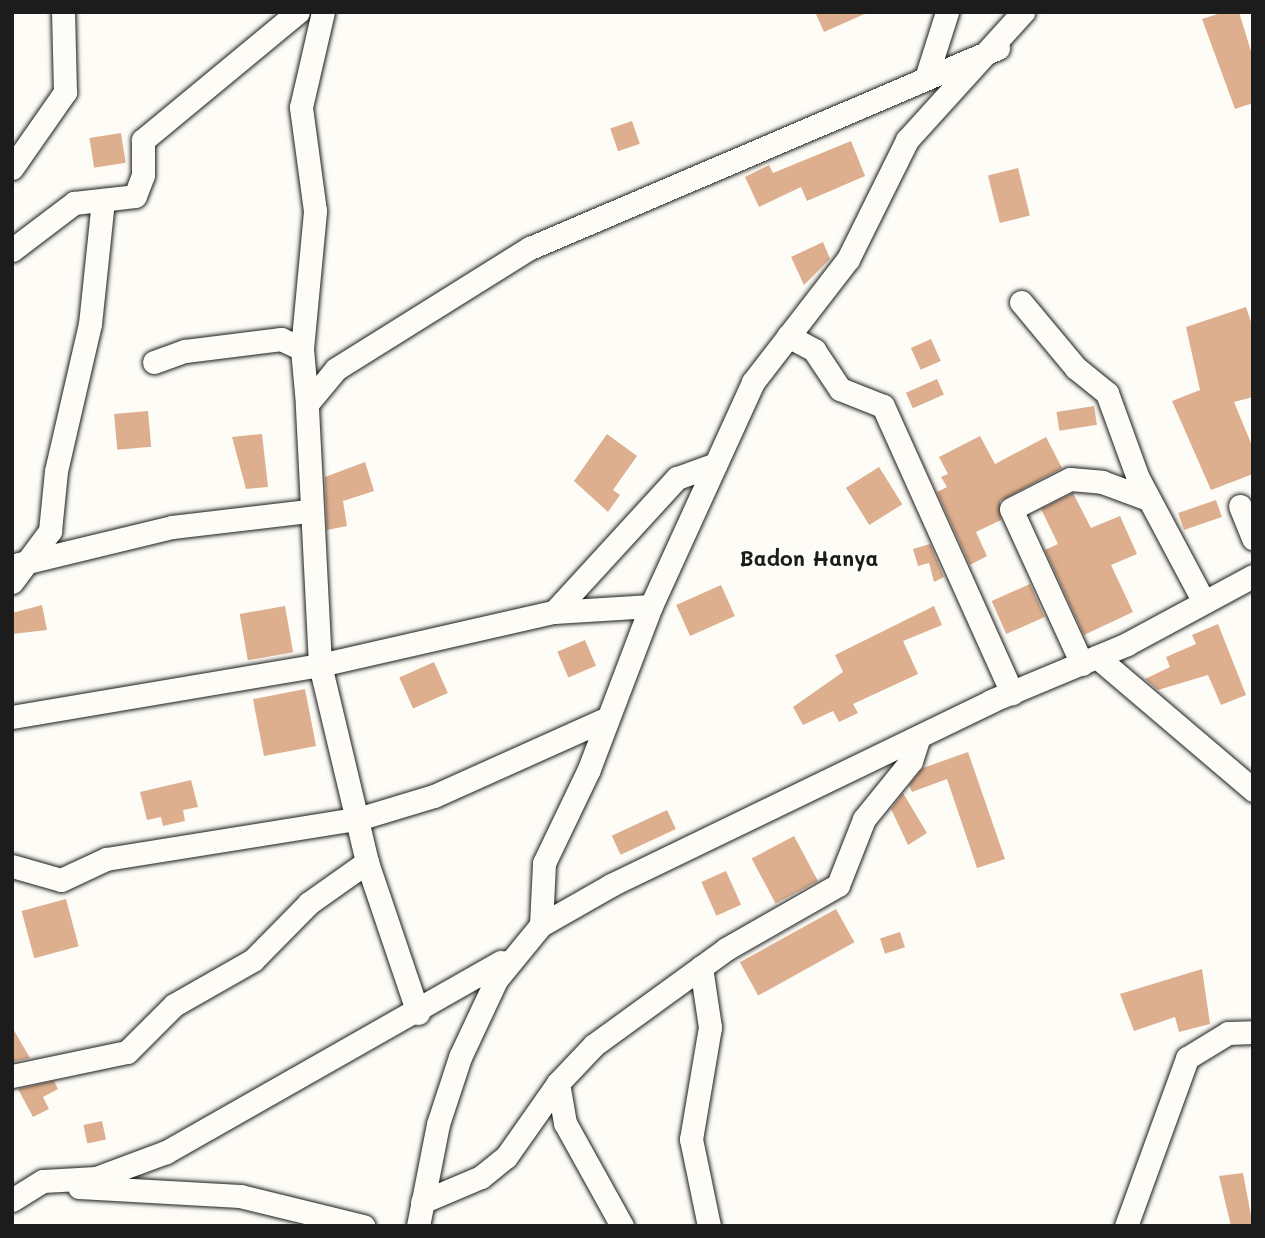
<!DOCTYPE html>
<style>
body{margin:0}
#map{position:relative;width:1265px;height:1238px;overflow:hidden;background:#fdfcf7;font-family:Mali,sans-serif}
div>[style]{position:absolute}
.building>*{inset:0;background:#ddaf8e;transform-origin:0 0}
.roads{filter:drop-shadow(0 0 2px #1c1c1c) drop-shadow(0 0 2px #1c1c1c)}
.street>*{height:23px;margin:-11.5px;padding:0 11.5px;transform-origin:11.5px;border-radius:11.5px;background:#fdfcf7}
span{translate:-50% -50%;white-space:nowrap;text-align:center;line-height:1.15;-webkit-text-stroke:7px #fdfcf7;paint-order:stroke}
.quarter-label{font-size:21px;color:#1c1c1c;font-weight:700}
.frame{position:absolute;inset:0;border:14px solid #1c1c1c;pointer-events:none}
</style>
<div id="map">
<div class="building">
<i style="clip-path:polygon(815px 12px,869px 12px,824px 32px)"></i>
<i style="clip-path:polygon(1224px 12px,1239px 12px,1253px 58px,1253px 103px,1235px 109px,1202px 19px)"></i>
<i style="left:632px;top:121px;width:24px;height:23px;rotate:71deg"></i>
<i style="left:121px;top:133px;width:30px;height:32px;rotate:81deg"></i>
<i style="clip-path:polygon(851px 141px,865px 176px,807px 201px,801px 187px,759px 207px,745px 177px,769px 165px,773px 173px)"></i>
<i style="left:1018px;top:168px;width:49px;height:31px;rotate:76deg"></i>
<i style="clip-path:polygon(823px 242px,830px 259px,804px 285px,791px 257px)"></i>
<i style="clip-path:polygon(1246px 307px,1253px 328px,1253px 397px,1234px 402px,1253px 448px,1253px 474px,1211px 490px,1172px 401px,1200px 390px,1186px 327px)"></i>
<i style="left:931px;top:339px;width:24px;height:22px;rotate:66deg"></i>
<i style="left:937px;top:379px;width:17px;height:34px;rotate:66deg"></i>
<i style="left:1094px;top:406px;width:19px;height:38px;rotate:81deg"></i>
<i style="left:148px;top:411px;width:36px;height:34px;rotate:85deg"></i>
<i style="clip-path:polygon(262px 434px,268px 487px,246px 489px,232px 437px)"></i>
<i style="clip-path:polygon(607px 434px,637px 456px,613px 490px,620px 495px,608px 512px,574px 481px)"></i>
<i style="clip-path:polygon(980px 436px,995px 464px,1046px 437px,1062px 468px,1000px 501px,1001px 520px,976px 532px,987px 556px,970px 565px,937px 492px,947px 487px,941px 477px,948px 474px,939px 457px)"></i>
<i style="clip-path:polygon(365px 462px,374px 491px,343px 501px,347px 526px,327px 530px,325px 477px)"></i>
<i style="left:879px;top:467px;width:44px;height:39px;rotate:58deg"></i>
<i style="clip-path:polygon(1073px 493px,1091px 528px,1120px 516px,1137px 554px,1111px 565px,1133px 612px,1084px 635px,1045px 550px,1058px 544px,1041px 509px)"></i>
<i style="left:1216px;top:500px;width:18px;height:40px;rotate:71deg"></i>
<i style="clip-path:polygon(930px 544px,944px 577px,934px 582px,929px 563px,918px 566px,913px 549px)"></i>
<i style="left:1030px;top:584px;width:36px;height:42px;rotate:66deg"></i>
<i style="left:721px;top:585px;width:34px;height:49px;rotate:66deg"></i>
<i style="clip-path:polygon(42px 605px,47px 630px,12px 634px,12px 613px)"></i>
<i style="left:285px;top:606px;width:47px;height:46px;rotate:80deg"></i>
<i style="clip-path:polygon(934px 606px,942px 625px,903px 641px,918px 674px,853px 704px,858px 713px,839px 722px,833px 711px,803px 725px,793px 707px,843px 672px,835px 655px)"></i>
<i style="clip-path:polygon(1218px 624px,1246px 695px,1221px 705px,1208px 675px,1158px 690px,1145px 679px,1170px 667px,1166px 657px,1196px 644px,1192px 635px)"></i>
<i style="left:585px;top:640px;width:28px;height:30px;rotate:67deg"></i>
<i style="left:434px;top:662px;width:34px;height:38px;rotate:66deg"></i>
<i style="left:305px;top:689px;width:58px;height:53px;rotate:79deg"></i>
<i style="clip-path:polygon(968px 752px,1005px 859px,977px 868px,947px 779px,912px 792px,909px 785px,923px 768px)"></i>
<i style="clip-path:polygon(191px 780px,198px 807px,183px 810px,185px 821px,163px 826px,161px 817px,147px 820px,140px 792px)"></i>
<i style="clip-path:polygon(903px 793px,927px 833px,908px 845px,891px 809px)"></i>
<i style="left:667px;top:810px;width:21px;height:61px;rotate:65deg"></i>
<i style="left:794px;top:836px;width:51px;height:48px;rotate:62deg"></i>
<i style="left:726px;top:871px;width:37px;height:27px;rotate:66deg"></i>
<i style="left:66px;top:899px;width:49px;height:46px;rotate:75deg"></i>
<i style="left:836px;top:909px;width:38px;height:110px;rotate:61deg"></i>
<i style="left:900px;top:932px;width:16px;height:21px;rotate:72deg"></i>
<i style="clip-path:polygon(1202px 969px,1210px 1024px,1179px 1032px,1175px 1017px,1134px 1031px,1120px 994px)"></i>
<i style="clip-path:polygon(12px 1027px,30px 1058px,12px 1062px)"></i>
<i style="clip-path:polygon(54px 1081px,58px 1089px,43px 1097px,49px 1109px,33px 1117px,18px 1089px)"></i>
<i style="left:102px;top:1121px;width:19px;height:19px;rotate:78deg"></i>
<i style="clip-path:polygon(1243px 1173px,1253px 1226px,1231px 1226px,1219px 1176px)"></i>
</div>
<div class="roads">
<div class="street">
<i style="left:926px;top:78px;width:69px;rotate:-72.3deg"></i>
<i style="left:12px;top:168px;width:93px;rotate:-55.1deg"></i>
<i style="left:65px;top:92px;width:80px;rotate:-91.4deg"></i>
<i style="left:12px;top:250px;width:78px;rotate:-37.2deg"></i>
<i style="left:74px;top:203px;width:61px;rotate:-6.5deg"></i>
<i style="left:135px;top:196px;width:22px;rotate:-69deg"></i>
<i style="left:143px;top:175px;width:35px;rotate:-90deg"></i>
<i style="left:143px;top:140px;width:201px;rotate:-39.6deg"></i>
<i style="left:1021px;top:302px;width:86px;rotate:50.2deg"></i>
<i style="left:1076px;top:368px;width:40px;rotate:39deg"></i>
<i style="left:1107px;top:393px;width:90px;rotate:70deg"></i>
<i style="left:1138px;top:478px;width:138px;rotate:62deg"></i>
<i style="left:788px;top:336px;width:30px;rotate:28deg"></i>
<i style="left:814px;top:350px;width:47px;rotate:56.3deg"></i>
<i style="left:840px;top:389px;width:46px;rotate:21.6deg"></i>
<i style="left:883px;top:406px;width:315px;rotate:65.8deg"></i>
<i style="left:154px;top:362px;width:33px;rotate:-20deg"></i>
<i style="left:185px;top:351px;width:97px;rotate:-7.1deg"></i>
<i style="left:281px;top:339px;width:23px;rotate:25deg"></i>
<i style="left:307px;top:404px;width:55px;rotate:-95.2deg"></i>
<i style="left:302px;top:349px;width:139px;rotate:-84.6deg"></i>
<i style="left:315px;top:211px;width:105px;rotate:-97.7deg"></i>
<i style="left:301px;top:107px;width:98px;rotate:-77deg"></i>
<i style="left:1240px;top:506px;width:35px;rotate:68deg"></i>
<i style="left:19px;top:564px;width:157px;rotate:-13.6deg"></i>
<i style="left:172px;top:527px;width:137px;rotate:-6.7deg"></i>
<i style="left:12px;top:582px;width:64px;rotate:-53.3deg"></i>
<i style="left:50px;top:531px;width:60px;rotate:-84.3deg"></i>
<i style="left:56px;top:471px;width:151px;rotate:-77deg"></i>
<i style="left:90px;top:324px;width:125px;rotate:-84deg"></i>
<i style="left:554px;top:612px;width:182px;rotate:-47.5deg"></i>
<i style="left:677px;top:478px;width:41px;rotate:-19.7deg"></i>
<i style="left:1097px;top:657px;width:205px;rotate:40.4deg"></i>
<i style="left:1082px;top:664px;width:170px;rotate:-114.6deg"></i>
<i style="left:1011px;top:509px;width:66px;rotate:-27deg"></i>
<i style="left:1070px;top:479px;width:32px;rotate:5deg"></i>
<i style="left:1102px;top:482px;width:49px;rotate:20.3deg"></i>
<i style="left:12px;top:717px;width:312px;rotate:-9.6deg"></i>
<i style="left:320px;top:665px;width:240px;rotate:-12.8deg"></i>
<i style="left:554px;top:612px;width:97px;rotate:-3.5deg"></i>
<i style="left:12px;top:866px;width:51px;rotate:15.9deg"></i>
<i style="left:61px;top:880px;width:50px;rotate:-25deg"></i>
<i style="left:106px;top:859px;width:258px;rotate:-9.1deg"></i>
<i style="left:361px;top:818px;width:76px;rotate:-16.8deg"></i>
<i style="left:434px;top:796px;width:185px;rotate:-24.2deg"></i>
<i style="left:541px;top:925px;width:62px;rotate:-87.2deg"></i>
<i style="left:544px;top:863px;width:104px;rotate:-64.4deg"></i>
<i style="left:589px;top:769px;width:174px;rotate:-69.2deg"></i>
<i style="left:651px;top:606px;width:246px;rotate:-65.5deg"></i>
<i style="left:753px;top:382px;width:155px;rotate:-52.3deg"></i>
<i style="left:848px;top:259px;width:133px;rotate:-63.6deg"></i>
<i style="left:907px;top:140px;width:173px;rotate:-47.8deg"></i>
<i style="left:701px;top:967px;width:61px;rotate:81.5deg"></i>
<i style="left:710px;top:1027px;width:114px;rotate:99.6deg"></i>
<i style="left:691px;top:1139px;width:89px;rotate:78.3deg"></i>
<i style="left:418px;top:1013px;width:159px;rotate:-108.7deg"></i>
<i style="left:367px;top:862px;width:203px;rotate:-103.4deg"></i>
<i style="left:320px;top:665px;width:261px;rotate:-92.9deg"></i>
<i style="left:307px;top:404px;width:45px;rotate:-50.4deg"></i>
<i style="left:336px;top:369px;width:229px;rotate:-32deg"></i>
<i style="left:530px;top:248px;width:509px;rotate:-23.14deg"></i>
<i style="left:12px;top:1076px;width:117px;rotate:-11.8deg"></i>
<i style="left:127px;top:1052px;width:66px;rotate:-45deg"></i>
<i style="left:174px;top:1005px;width:91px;rotate:-29.7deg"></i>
<i style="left:253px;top:960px;width:80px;rotate:-45.5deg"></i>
<i style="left:309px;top:903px;width:71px;rotate:-35.3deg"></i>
<i style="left:558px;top:1083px;width:41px;rotate:80.1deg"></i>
<i style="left:565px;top:1123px;width:118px;rotate:61deg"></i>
<i style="left:79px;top:1187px;width:161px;rotate:3.2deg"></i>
<i style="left:240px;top:1196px;width:127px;rotate:13.7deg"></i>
<i style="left:12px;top:1200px;width:36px;rotate:-32deg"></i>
<i style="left:43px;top:1181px;width:53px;rotate:-3.2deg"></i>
<i style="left:96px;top:1178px;width:75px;rotate:-20.4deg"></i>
<i style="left:166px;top:1152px;width:385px;rotate:-29.6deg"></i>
<i style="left:422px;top:1202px;width:64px;rotate:-23deg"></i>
<i style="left:481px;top:1177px;width:32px;rotate:-39deg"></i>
<i style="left:506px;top:1157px;width:90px;rotate:-54.9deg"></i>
<i style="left:558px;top:1083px;width:52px;rotate:-46.5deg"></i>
<i style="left:594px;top:1045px;width:163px;rotate:-36deg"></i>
<i style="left:726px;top:949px;width:129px;rotate:-29.7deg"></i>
<i style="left:838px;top:885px;width:71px;rotate:-68.5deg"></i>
<i style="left:864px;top:819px;width:75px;rotate:-51deg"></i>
<i style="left:911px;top:761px;width:25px;rotate:-72deg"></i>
<i style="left:418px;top:1226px;width:104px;rotate:-78.9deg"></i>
<i style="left:438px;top:1124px;width:71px;rotate:-71.8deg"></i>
<i style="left:460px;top:1057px;width:85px;rotate:-64.9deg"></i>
<i style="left:496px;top:980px;width:71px;rotate:-50.7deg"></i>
<i style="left:541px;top:925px;width:81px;rotate:-29.7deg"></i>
<i style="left:611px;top:885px;width:422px;rotate:-25.8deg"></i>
<i style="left:991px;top:701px;width:147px;rotate:-22.7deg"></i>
<i style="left:1127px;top:644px;width:143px;rotate:-28.4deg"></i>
<i style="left:1126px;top:1226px;width:179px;rotate:-70deg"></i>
<i style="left:1187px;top:1058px;width:48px;rotate:-31.4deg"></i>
<i style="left:1228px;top:1033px;width:25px;rotate:-2deg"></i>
</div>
</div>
<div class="quarter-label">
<span style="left:809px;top:558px">Badon Hanya</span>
</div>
<div class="frame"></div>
</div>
